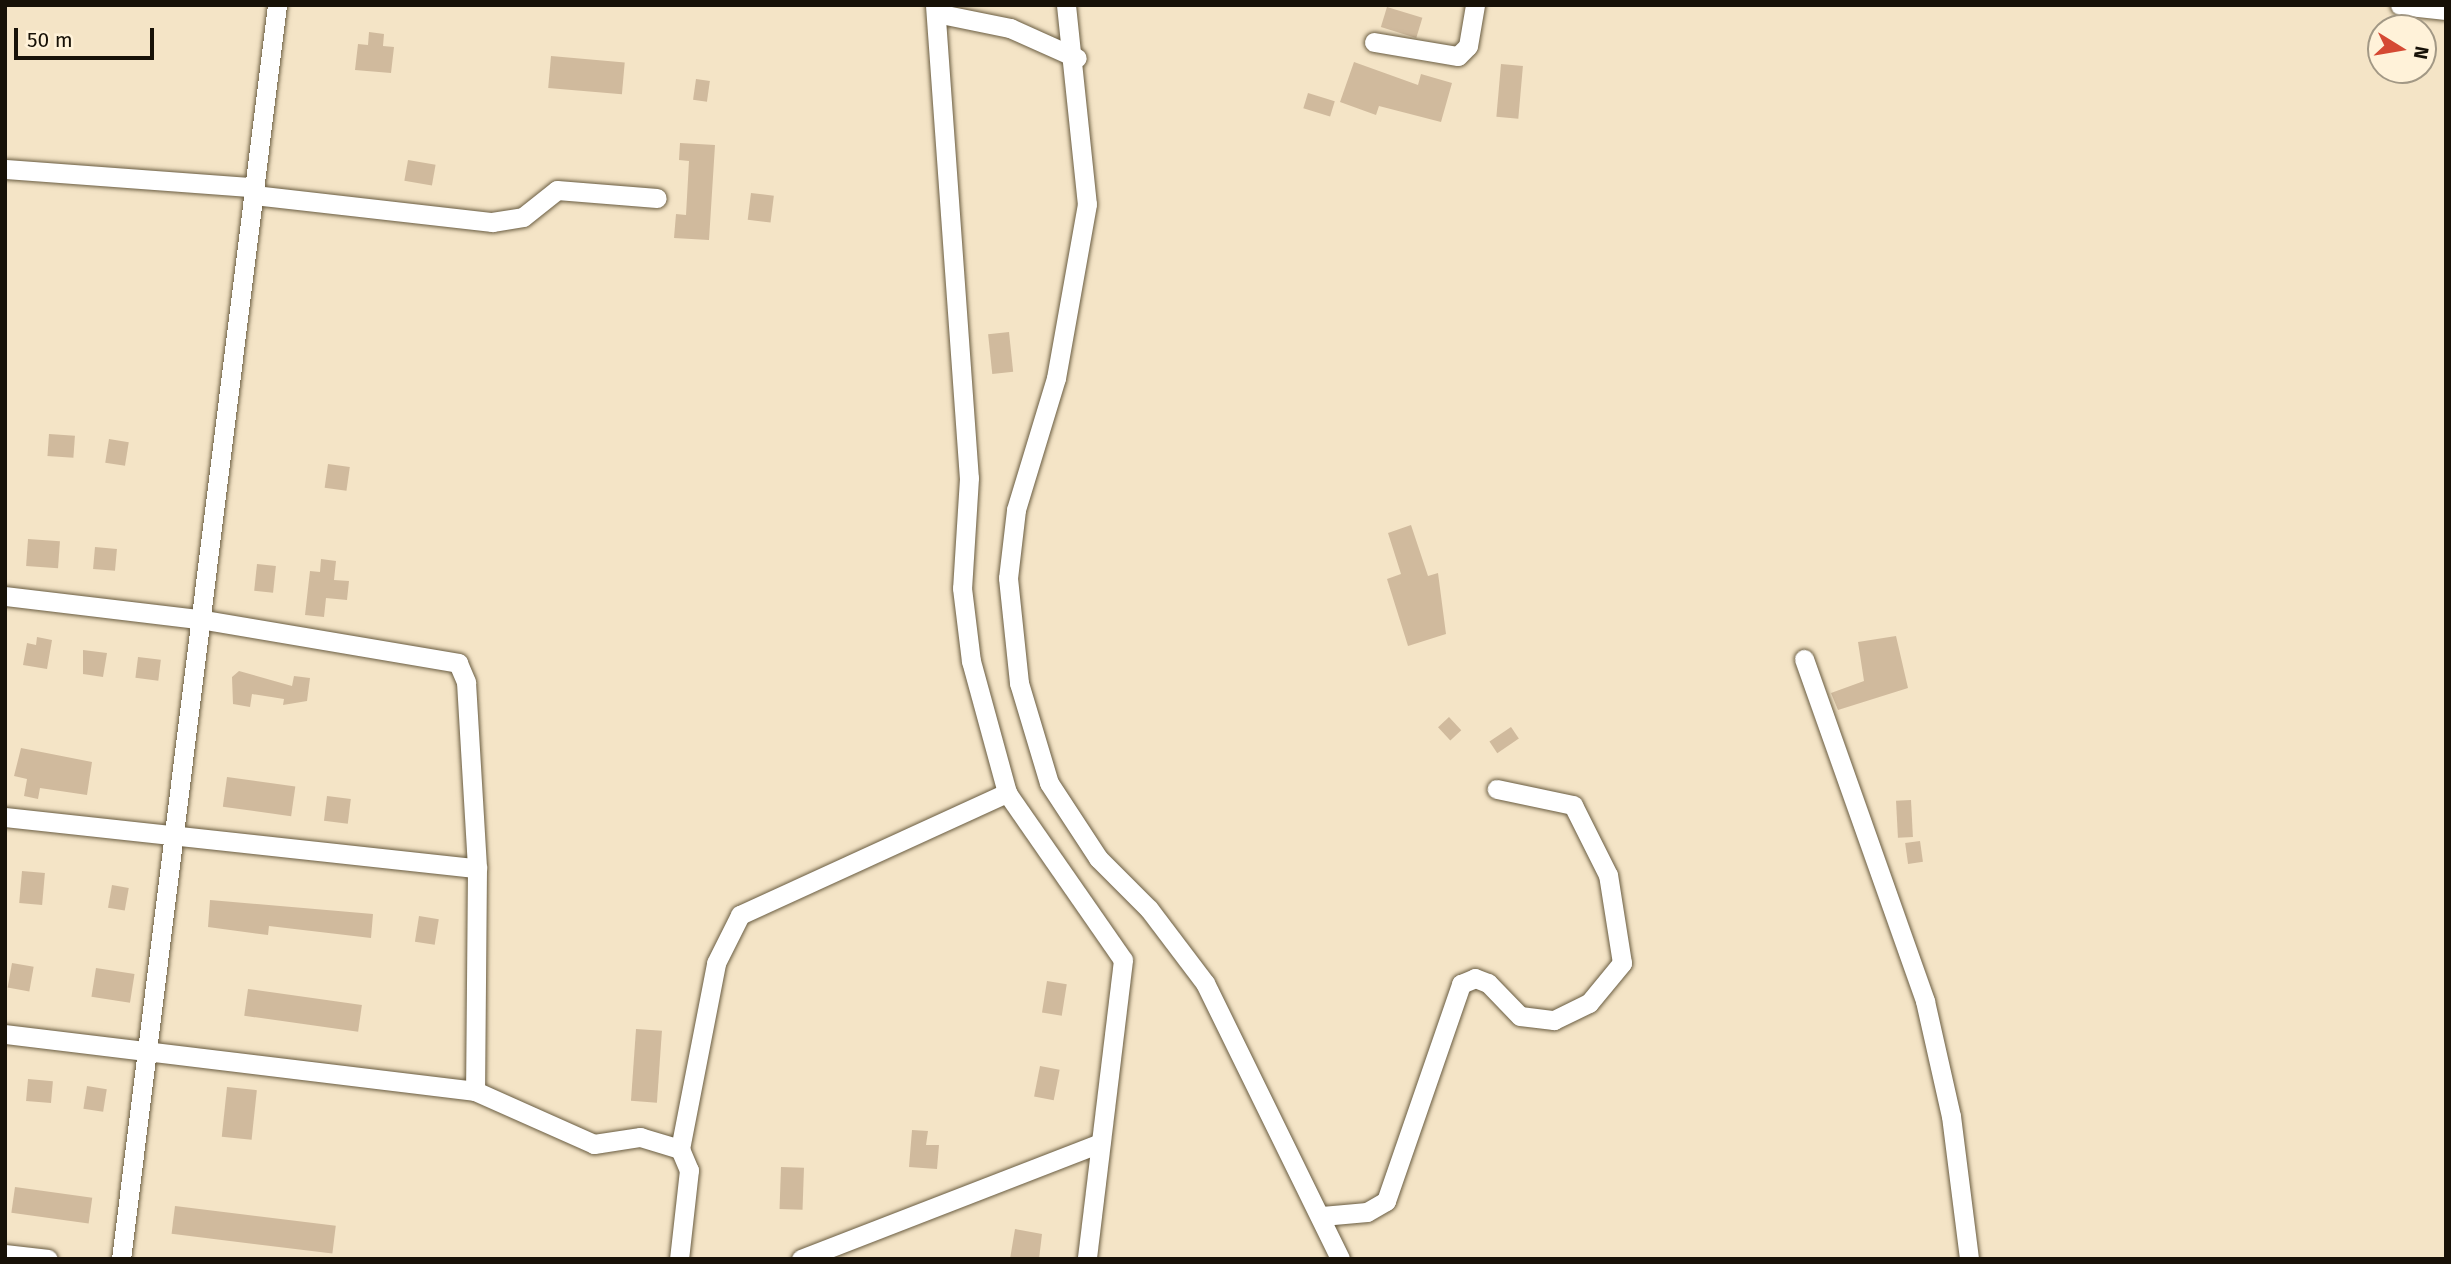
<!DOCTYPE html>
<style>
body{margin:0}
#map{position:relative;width:2451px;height:1264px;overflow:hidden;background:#f4e4c6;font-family:"Fira Sans",sans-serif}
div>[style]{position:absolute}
.building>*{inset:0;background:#d0ba9d;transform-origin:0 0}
.roads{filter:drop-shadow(0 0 2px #695c41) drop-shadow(0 0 2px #695c41)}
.minor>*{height:19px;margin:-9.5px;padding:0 9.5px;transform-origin:9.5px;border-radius:9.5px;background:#fff}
span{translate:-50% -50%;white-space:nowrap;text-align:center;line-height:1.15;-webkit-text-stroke:5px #fff2d9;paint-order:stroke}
.frame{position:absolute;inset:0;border:7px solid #171107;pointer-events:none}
.north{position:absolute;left:2367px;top:14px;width:70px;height:70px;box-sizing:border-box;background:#fff2d9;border:2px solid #a29885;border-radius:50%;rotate:101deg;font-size:19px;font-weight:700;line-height:28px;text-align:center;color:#171107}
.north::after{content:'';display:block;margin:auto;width:24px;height:32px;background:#d54933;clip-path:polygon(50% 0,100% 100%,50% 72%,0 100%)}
.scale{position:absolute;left:14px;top:28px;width:140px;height:32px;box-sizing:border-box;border:4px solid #171107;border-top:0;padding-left:9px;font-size:21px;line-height:24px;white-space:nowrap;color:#171107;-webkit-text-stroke:5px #fff2d9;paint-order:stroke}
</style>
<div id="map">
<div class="building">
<i style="left:1387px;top:7px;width:37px;height:21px;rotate:17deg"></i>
<i style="clip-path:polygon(369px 32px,384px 34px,383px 46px,394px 47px,391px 73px,355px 70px,358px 44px,368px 45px)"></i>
<i style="left:551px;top:56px;width:74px;height:32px;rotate:5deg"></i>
<i style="clip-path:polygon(1354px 62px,1418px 85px,1421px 74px,1452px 83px,1441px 122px,1379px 106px,1376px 115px,1340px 102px)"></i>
<i style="left:1501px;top:64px;width:22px;height:53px;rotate:5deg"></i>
<i style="left:696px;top:79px;width:14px;height:21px;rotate:8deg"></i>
<i style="left:1308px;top:93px;width:28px;height:16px;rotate:17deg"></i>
<i style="clip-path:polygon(680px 143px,715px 145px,709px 240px,674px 238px,676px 214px,686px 215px,689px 161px,679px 160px)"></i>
<i style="left:408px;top:160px;width:28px;height:21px;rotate:10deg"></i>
<i style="left:751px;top:193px;width:23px;height:27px;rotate:7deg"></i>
<i style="left:1009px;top:332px;width:40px;height:21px;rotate:84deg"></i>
<i style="left:49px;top:434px;width:26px;height:22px;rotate:4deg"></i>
<i style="left:109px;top:439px;width:20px;height:24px;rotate:9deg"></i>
<i style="left:328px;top:464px;width:22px;height:24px;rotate:8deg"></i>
<i style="clip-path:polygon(1411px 525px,1428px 576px,1438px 573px,1446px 634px,1408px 646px,1387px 579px,1401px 574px,1388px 533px)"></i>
<i style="left:28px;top:539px;width:32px;height:27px;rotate:4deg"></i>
<i style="left:95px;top:547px;width:22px;height:22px;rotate:5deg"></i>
<i style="clip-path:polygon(321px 559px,336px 561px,334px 580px,349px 581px,347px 600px,326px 598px,324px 617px,305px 615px,310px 571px,320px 572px)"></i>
<i style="left:257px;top:564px;width:19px;height:27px;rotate:6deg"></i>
<i style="clip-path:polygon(1896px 636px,1908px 688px,1838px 710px,1831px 693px,1864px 681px,1858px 642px)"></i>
<i style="clip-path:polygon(37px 637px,52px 640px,47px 669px,23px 665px,27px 643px,36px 645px)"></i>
<i style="clip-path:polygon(83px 650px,107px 653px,103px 677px,83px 674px)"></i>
<i style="left:138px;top:657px;width:23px;height:21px;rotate:7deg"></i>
<i style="clip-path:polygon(239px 671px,292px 686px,294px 676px,310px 678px,307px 701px,283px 705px,284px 699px,252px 694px,250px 707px,233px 704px,232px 677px)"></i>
<i style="left:1449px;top:717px;width:18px;height:15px;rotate:47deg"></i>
<i style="left:1511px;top:727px;width:14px;height:26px;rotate:56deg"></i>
<i style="clip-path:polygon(21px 748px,92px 762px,87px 795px,40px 788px,38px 799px,24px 796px,27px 779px,14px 776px)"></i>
<i style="left:227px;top:777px;width:69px;height:30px;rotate:8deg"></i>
<i style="left:327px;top:796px;width:24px;height:25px;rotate:7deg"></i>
<i style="left:1911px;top:800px;width:37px;height:15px;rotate:87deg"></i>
<i style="left:1920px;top:841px;width:21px;height:15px;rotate:82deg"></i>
<i style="left:22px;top:871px;width:23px;height:32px;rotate:5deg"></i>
<i style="left:112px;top:885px;width:17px;height:23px;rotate:10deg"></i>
<i style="clip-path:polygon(210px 900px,373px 914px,371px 938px,269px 926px,268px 935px,208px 927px)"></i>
<i style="left:419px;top:916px;width:20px;height:26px;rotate:9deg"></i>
<i style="left:12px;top:963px;width:22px;height:25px;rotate:10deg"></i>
<i style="left:96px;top:968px;width:39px;height:29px;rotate:9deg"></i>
<i style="left:1047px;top:981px;width:20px;height:32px;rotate:9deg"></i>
<i style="left:248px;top:989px;width:115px;height:27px;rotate:8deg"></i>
<i style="left:636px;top:1029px;width:26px;height:72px;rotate:4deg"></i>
<i style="left:1040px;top:1066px;width:20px;height:31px;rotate:11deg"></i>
<i style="left:28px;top:1079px;width:25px;height:22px;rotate:5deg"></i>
<i style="left:87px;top:1086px;width:20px;height:23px;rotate:9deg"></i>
<i style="left:227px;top:1087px;width:30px;height:50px;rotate:6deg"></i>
<i style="clip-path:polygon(912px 1130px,928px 1131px,926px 1145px,939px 1145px,937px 1169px,909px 1167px)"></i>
<i style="left:781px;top:1167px;width:23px;height:42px;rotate:2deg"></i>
<i style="left:15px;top:1187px;width:78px;height:26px;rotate:8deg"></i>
<i style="left:175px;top:1206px;width:162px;height:28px;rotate:7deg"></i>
<i style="clip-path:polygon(1015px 1229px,1042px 1234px,1039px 1259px,1010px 1259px)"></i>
</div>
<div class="roads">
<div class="minor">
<i style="left:935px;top:5px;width:474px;rotate:85.9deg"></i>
<i style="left:969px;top:478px;width:110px;rotate:93.6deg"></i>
<i style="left:962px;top:588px;width:74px;rotate:83deg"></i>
<i style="left:971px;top:661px;width:137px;rotate:74.7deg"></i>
<i style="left:1007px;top:793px;width:203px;rotate:55.2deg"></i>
<i style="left:1123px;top:960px;width:301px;rotate:96.9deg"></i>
<i style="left:1066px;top:5px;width:200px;rotate:84deg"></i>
<i style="left:1087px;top:204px;width:177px;rotate:100.1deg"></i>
<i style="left:1056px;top:378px;width:138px;rotate:106.9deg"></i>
<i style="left:1016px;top:510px;width:68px;rotate:96.7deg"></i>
<i style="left:1008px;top:578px;width:106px;rotate:84deg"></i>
<i style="left:1019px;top:683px;width:104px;rotate:73.3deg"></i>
<i style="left:1049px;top:783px;width:90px;rotate:56.8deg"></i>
<i style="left:1098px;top:858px;width:72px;rotate:45deg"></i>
<i style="left:1149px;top:909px;width:93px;rotate:52.9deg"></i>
<i style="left:1205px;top:983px;width:307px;rotate:63.9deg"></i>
<i style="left:2400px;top:5px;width:46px;rotate:6.2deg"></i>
<i style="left:936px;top:13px;width:76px;rotate:11.5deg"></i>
<i style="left:1010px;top:28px;width:73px;rotate:24.1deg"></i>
<i style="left:1374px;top:42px;width:85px;rotate:9.5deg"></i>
<i style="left:1458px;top:56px;width:14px;rotate:-45deg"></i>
<i style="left:1468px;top:46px;width:42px;rotate:-80.3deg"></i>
<i style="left:5px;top:169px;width:249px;rotate:4.2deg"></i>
<i style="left:254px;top:195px;width:240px;rotate:6.5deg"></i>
<i style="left:492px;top:222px;width:31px;rotate:-9deg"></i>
<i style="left:523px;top:217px;width:43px;rotate:-38.5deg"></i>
<i style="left:557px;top:190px;width:100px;rotate:4.6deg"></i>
<i style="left:5px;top:596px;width:195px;rotate:6.8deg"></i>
<i style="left:199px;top:619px;width:263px;rotate:9.6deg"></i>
<i style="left:458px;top:663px;width:21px;rotate:67deg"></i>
<i style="left:466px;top:682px;width:186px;rotate:86.6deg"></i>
<i style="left:477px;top:868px;width:223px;rotate:90.5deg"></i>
<i style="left:475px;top:1091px;width:130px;rotate:24deg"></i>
<i style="left:594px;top:1144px;width:47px;rotate:-8.7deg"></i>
<i style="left:640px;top:1137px;width:42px;rotate:16.7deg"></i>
<i style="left:680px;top:1149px;width:23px;rotate:67deg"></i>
<i style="left:689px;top:1170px;width:90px;rotate:96.4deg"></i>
<i style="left:1804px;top:659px;width:363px;rotate:70.5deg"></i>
<i style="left:1925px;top:1001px;width:118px;rotate:77.3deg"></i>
<i style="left:1951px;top:1116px;width:144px;rotate:82.8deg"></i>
<i style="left:5px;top:817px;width:475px;rotate:6.2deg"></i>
<i style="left:5px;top:1034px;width:473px;rotate:6.9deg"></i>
<i style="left:680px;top:1149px;width:189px;rotate:-79deg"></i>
<i style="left:716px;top:963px;width:54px;rotate:-63.4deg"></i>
<i style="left:740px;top:915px;width:294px;rotate:-24.6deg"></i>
<i style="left:1322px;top:1216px;width:45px;rotate:-5.1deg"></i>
<i style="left:1367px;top:1212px;width:22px;rotate:-30deg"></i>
<i style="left:1386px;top:1201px;width:230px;rotate:-70.9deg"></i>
<i style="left:1461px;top:984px;width:15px;rotate:-23deg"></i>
<i style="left:1475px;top:978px;width:14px;rotate:21deg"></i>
<i style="left:1488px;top:983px;width:46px;rotate:45.9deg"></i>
<i style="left:1520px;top:1016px;width:34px;rotate:7deg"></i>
<i style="left:1554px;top:1020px;width:39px;rotate:-26deg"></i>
<i style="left:1589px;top:1003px;width:52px;rotate:-50.5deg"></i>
<i style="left:1622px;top:963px;width:89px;rotate:-99deg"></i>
<i style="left:1608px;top:875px;width:78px;rotate:-116.6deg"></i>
<i style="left:1573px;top:805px;width:78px;rotate:-168.1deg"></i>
<i style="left:5px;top:1254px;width:43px;rotate:6.6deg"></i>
<i style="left:121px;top:1259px;width:1264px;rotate:-82.91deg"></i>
<i style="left:801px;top:1259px;width:321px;rotate:-21.2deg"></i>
</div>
</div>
<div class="frame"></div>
<div class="north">N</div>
<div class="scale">50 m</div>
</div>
